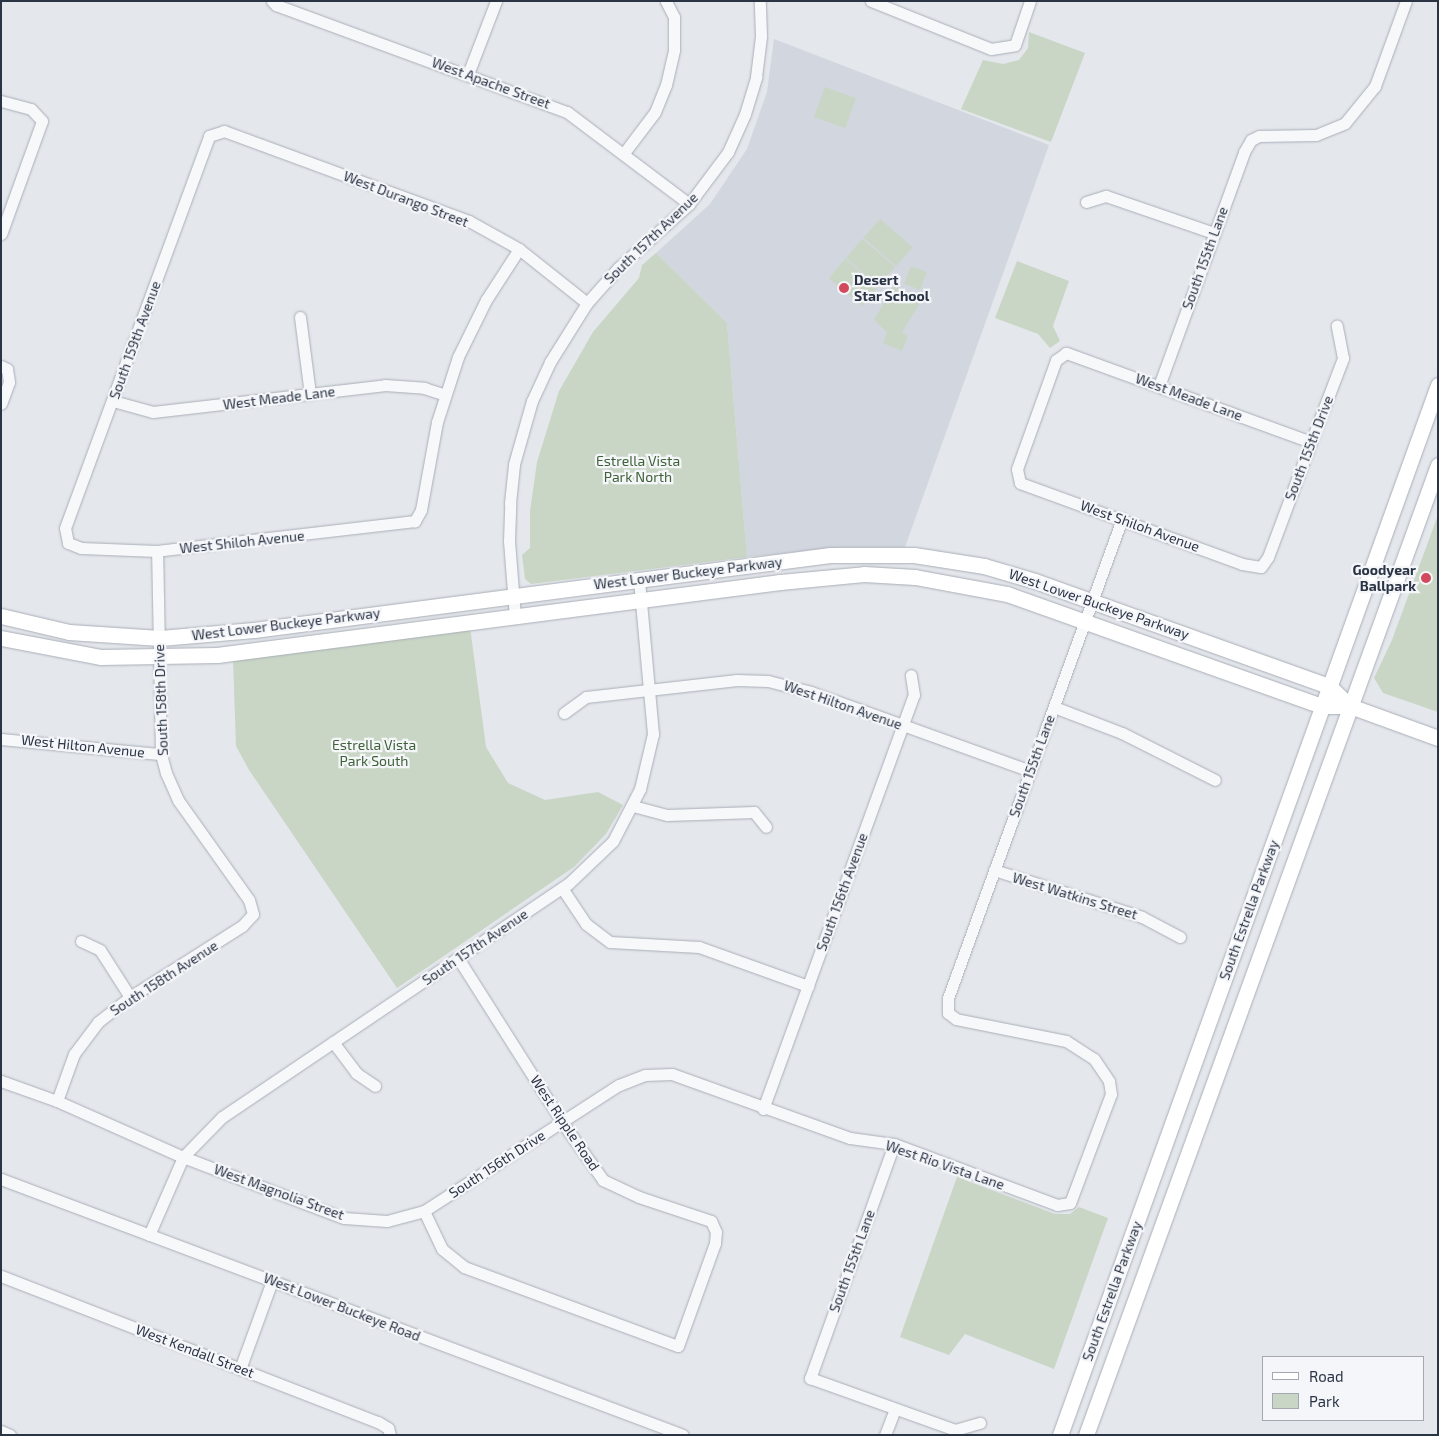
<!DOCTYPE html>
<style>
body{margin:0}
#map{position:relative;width:1439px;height:1436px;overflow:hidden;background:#e4e7ec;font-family:"Exo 2",sans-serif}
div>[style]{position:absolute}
.built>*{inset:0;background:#d2d6de}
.green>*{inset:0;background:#c9d6c5;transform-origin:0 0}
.roads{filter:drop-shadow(0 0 1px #a9aeb7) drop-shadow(0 0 1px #a9aeb7)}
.minor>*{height:11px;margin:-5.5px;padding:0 5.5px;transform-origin:5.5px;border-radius:5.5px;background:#f7f8fa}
.major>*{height:15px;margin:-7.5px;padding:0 7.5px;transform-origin:7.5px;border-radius:7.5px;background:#fff}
.dots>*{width:14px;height:14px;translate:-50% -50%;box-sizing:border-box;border:2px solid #f4f6f9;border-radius:50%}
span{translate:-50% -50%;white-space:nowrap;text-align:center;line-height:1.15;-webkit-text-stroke:4.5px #f4f6f9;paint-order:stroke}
.street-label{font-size:14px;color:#2b3445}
.poi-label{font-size:14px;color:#2b3445;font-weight:700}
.left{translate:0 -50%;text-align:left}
.right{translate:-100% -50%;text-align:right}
.park-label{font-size:14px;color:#3f6138}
.frame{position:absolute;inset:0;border:2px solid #2b3445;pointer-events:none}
.legend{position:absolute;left:1262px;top:1356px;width:162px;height:65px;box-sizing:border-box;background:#f4f6f9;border:1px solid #a4a8b1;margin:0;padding:6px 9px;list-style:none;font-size:15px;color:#2b3445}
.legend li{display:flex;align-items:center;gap:10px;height:25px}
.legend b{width:25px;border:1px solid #a4a8b1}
</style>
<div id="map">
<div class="built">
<i style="clip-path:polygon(774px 39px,1049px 145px,905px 547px,841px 547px,747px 557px,727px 323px,656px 253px,710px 204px,747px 149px,767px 92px)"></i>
</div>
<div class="green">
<i style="clip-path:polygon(1029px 32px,1085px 53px,1051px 142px,961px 109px,983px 60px,1003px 64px,1019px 60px,1028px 48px)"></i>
<i style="left:825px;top:87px;width:33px;height:32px;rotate:20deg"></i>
<i style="left:880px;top:219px;width:43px;height:25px;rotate:41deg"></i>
<i style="left:862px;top:239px;width:43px;height:25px;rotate:40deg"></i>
<i style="clip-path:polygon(656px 253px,727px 323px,747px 557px,531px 584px,525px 579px,522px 555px,530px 548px,530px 511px,537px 462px,559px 391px,593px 332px,639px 278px,642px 265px)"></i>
<i style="left:845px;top:259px;width:43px;height:25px;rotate:40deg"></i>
<i style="clip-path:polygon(1017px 261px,1069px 281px,1053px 326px,1060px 341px,1050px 348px,1038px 334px,995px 318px)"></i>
<i style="left:911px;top:266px;width:17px;height:19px;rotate:21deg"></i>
<i style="clip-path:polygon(894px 286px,921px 302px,902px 332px,908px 336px,902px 351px,883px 343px,887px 332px,874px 320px)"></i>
<i style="clip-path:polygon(1438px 515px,1438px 712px,1383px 693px,1374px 678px,1392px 640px)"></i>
<i style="clip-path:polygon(470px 627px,486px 747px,508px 783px,545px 800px,598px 792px,623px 805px,606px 834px,574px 867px,397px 988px,249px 770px,236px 746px,233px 659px)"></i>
<i style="clip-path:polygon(957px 1177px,1055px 1214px,1070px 1214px,1079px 1207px,1108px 1218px,1054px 1369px,965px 1334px,949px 1355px,900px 1337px)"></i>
</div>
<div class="roads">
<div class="minor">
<i style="left:272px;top:1px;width:6px;rotate:45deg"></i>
<i style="left:276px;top:5px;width:310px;rotate:20.2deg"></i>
<i style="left:567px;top:112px;width:153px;rotate:37deg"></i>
<i style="left:871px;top:1px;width:129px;rotate:21.8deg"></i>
<i style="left:991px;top:49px;width:24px;rotate:-9deg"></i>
<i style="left:1015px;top:45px;width:46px;rotate:-71.2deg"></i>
<i style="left:468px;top:74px;width:78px;rotate:-69deg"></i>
<i style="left:1px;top:101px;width:31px;rotate:15deg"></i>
<i style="left:31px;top:109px;width:16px;rotate:47deg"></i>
<i style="left:42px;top:121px;width:120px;rotate:109.9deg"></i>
<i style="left:624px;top:153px;width:51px;rotate:-52.9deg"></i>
<i style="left:655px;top:112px;width:29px;rotate:-68deg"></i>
<i style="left:666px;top:85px;width:36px;rotate:-77deg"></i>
<i style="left:674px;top:50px;width:33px;rotate:-90deg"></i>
<i style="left:674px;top:17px;width:18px;rotate:-117deg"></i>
<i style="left:1086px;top:202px;width:21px;rotate:-17deg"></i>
<i style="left:1106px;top:196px;width:114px;rotate:18.9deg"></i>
<i style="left:519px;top:249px;width:61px;rotate:122.9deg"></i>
<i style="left:486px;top:300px;width:64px;rotate:116.2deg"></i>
<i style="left:458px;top:357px;width:68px;rotate:107.9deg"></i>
<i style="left:437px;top:422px;width:89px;rotate:100.3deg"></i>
<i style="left:421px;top:510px;width:13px;rotate:119deg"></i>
<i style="left:415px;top:521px;width:260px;rotate:173.4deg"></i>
<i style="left:157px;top:551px;width:76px;rotate:-177.7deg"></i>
<i style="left:81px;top:548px;width:14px;rotate:-159deg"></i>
<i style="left:68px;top:543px;width:15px;rotate:-101deg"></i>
<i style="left:65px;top:528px;width:418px;rotate:-69.8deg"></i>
<i style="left:209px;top:136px;width:16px;rotate:-18deg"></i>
<i style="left:224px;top:131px;width:261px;rotate:20.2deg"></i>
<i style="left:469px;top:221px;width:57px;rotate:29.2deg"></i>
<i style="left:519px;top:249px;width:87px;rotate:38.5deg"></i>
<i style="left:300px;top:317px;width:78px;rotate:82.6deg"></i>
<i style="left:1px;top:366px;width:7px;rotate:27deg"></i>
<i style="left:7px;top:369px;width:13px;rotate:81deg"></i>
<i style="left:9px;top:382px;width:23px;rotate:110deg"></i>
<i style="left:1159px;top:386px;width:249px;rotate:-70deg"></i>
<i style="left:1244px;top:152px;width:14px;rotate:-60deg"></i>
<i style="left:1251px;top:140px;width:9px;rotate:-27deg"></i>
<i style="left:1259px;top:136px;width:57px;rotate:-1deg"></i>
<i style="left:1316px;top:135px;width:31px;rotate:-22deg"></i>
<i style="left:1345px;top:123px;width:48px;rotate:-51deg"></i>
<i style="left:1375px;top:86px;width:90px;rotate:-70deg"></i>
<i style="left:113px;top:401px;width:41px;rotate:15.4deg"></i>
<i style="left:153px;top:412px;width:234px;rotate:-6.6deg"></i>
<i style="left:385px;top:385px;width:39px;rotate:4deg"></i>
<i style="left:424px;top:388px;width:22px;rotate:18deg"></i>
<i style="left:1311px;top:442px;width:261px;rotate:-160deg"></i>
<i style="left:1066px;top:353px;width:12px;rotate:145deg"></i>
<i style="left:1056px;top:360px;width:116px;rotate:109.7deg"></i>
<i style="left:1017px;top:469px;width:14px;rotate:78deg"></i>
<i style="left:1020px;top:483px;width:236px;rotate:20deg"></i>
<i style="left:1242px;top:564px;width:19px;rotate:9deg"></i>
<i style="left:1261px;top:567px;width:12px;rotate:-55deg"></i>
<i style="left:1268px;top:557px;width:123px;rotate:-69.5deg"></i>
<i style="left:1311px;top:442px;width:90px;rotate:-69.1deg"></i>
<i style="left:1343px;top:358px;width:33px;rotate:-101deg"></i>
<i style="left:515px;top:617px;width:76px;rotate:-94.5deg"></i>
<i style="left:509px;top:541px;width:38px;rotate:-88deg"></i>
<i style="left:510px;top:503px;width:39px;rotate:-84deg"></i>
<i style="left:514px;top:464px;width:66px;rotate:-74.1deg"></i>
<i style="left:532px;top:401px;width:43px;rotate:-65.2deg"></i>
<i style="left:550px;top:362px;width:70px;rotate:-57.9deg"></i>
<i style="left:587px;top:303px;width:47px;rotate:-48.5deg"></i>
<i style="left:618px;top:268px;width:96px;rotate:-42deg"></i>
<i style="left:689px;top:204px;width:65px;rotate:-53.1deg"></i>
<i style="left:728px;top:152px;width:42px;rotate:-65.9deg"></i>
<i style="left:745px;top:114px;width:39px;rotate:-73deg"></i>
<i style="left:756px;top:77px;width:41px;rotate:-83deg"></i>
<i style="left:761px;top:36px;width:35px;rotate:-92deg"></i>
<i style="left:1054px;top:707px;width:73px;rotate:20.9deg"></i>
<i style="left:1122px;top:733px;width:104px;rotate:26.8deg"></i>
<i style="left:564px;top:713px;width:27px;rotate:-36deg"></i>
<i style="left:586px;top:697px;width:152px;rotate:-6.4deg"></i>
<i style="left:737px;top:680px;width:31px;rotate:2deg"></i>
<i style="left:768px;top:681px;width:44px;rotate:14.3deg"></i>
<i style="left:811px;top:692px;width:233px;rotate:19.8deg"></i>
<i style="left:1px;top:739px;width:161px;rotate:5.4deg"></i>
<i style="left:633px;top:806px;width:35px;rotate:15deg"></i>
<i style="left:667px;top:815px;width:87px;rotate:-2deg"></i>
<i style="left:754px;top:812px;width:19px;rotate:51deg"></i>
<i style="left:994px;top:870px;width:155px;rotate:17.6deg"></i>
<i style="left:1142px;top:917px;width:43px;rotate:27.8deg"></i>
<i style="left:562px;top:888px;width:43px;rotate:56.3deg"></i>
<i style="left:586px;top:924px;width:30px;rotate:37deg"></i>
<i style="left:610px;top:942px;width:89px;rotate:3.2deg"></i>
<i style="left:699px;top:947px;width:116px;rotate:19.7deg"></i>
<i style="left:81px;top:941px;width:21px;rotate:25deg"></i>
<i style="left:100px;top:950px;width:56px;rotate:57.4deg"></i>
<i style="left:333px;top:1042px;width:39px;rotate:53deg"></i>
<i style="left:356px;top:1073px;width:23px;rotate:34deg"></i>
<i style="left:1px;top:1081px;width:59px;rotate:19.7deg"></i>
<i style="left:57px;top:1101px;width:138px;rotate:24deg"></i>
<i style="left:183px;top:1157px;width:172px;rotate:20.8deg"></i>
<i style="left:344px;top:1218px;width:43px;rotate:4deg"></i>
<i style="left:387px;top:1221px;width:38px;rotate:-15deg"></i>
<i style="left:424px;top:1211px;width:42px;rotate:64.7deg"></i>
<i style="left:442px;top:1249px;width:28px;rotate:39deg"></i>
<i style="left:464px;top:1267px;width:228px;rotate:20.3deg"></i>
<i style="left:678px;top:1346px;width:109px;rotate:-70.2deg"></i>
<i style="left:715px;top:1243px;width:11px;rotate:-85deg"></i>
<i style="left:716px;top:1232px;width:12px;rotate:-114deg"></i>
<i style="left:711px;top:1221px;width:76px;rotate:-161.6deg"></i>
<i style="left:639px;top:1197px;width:40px;rotate:-155deg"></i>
<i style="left:603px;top:1180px;width:71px;rotate:-125.3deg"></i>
<i style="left:562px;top:1122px;width:194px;rotate:-122.4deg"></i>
<i style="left:57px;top:1101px;width:50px;rotate:-70.1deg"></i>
<i style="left:74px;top:1054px;width:40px;rotate:-53deg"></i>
<i style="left:98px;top:1022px;width:41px;rotate:-38deg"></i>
<i style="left:130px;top:997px;width:133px;rotate:-32.4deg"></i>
<i style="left:242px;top:926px;width:16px;rotate:-47deg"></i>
<i style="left:253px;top:914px;width:15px;rotate:-106deg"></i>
<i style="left:249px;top:900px;width:123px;rotate:-125.4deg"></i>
<i style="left:178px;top:800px;width:30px;rotate:-114deg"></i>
<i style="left:166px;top:773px;width:20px;rotate:-105deg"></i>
<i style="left:161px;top:754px;width:203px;rotate:-91.1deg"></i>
<i style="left:763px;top:1109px;width:441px;rotate:-70deg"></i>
<i style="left:914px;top:695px;width:20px;rotate:-99deg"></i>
<i style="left:894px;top:1144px;width:249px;rotate:109.7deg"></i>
<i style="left:810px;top:1378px;width:154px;rotate:19.7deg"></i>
<i style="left:955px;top:1430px;width:26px;rotate:-16deg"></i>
<i style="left:1px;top:1179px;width:728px;rotate:20.57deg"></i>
<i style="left:424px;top:1211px;width:232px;rotate:-32.9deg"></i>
<i style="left:619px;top:1085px;width:28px;rotate:-21deg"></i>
<i style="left:645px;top:1075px;width:27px;rotate:-2deg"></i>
<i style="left:672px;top:1074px;width:189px;rotate:19.8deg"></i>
<i style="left:850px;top:1138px;width:44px;rotate:7.8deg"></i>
<i style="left:894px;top:1144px;width:174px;rotate:20.5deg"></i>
<i style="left:1057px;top:1205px;width:13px;rotate:-9deg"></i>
<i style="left:1070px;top:1203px;width:116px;rotate:-69.4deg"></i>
<i style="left:1111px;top:1094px;width:13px;rotate:-99deg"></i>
<i style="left:1109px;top:1081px;width:27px;rotate:-124deg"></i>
<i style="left:1094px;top:1059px;width:33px;rotate:-147deg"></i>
<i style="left:1066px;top:1041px;width:112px;rotate:-168.7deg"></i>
<i style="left:956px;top:1019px;width:10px;rotate:-143deg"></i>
<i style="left:948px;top:1013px;width:15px;rotate:-90deg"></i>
<i style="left:948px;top:998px;width:510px;rotate:-70.04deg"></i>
<i style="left:149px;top:1235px;width:85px;rotate:-66.4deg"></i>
<i style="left:183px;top:1157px;width:56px;rotate:-45.7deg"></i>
<i style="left:222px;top:1117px;width:417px;rotate:-34deg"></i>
<i style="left:568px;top:884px;width:62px;rotate:-43.7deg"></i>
<i style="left:613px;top:841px;width:59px;rotate:-62.6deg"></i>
<i style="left:640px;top:789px;width:57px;rotate:-76.7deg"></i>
<i style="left:653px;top:734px;width:155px;rotate:-95.2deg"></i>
<i style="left:1px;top:1276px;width:404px;rotate:21.2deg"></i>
<i style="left:378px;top:1422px;width:12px;rotate:31deg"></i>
<i style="left:388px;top:1428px;width:7px;rotate:74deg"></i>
<i style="left:240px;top:1369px;width:94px;rotate:-70deg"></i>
<i style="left:1px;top:1431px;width:10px;rotate:24deg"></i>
<i style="left:885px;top:1435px;width:26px;rotate:-69deg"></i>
</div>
<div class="major">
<i style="left:1px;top:616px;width:70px;rotate:13.2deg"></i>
<i style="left:69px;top:632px;width:91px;rotate:3.8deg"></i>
<i style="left:160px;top:638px;width:94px;rotate:-4.9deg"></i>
<i style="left:254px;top:630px;width:581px;rotate:-7.42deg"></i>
<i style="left:830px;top:555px;width:84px"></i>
<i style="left:914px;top:555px;width:71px;rotate:8.9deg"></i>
<i style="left:984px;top:566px;width:53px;rotate:16.4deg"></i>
<i style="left:1035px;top:581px;width:312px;rotate:19.7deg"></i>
<i style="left:1329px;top:686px;width:29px;rotate:44deg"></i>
<i style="left:1px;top:638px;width:102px;rotate:10.8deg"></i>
<i style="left:101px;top:657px;width:116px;rotate:-1deg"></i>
<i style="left:217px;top:655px;width:568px;rotate:-7.39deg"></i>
<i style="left:780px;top:582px;width:84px;rotate:-5.4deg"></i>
<i style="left:864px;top:574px;width:51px;rotate:3.4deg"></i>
<i style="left:915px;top:577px;width:94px;rotate:10.5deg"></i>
<i style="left:1007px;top:594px;width:334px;rotate:19.6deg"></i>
<i style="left:1322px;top:706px;width:28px"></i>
<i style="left:1350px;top:706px;width:94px;rotate:20deg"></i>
<i style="left:1060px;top:1435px;width:1116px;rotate:-70.2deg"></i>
<i style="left:1086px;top:1435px;width:1032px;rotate:-70.05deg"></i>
</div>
</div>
<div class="dots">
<i style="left:844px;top:288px;background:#d1495b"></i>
<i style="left:1426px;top:578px;background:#d1495b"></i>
</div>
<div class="street-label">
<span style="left:491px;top:83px;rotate:20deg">West Apache Street</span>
<span style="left:406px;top:199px;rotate:21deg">West Durango Street</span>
<span style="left:651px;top:238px;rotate:-44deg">South 157th Avenue</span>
<span style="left:1205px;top:258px;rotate:-70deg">South 155th Lane</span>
<span style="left:135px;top:340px;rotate:-70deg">South 159th Avenue</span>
<span style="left:1189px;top:397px;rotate:20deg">West Meade Lane</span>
<span style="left:279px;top:398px;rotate:-7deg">West Meade Lane</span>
<span style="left:1309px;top:448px;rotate:-69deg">South 155th Drive</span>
<span style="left:1140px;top:526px;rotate:20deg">West Shiloh Avenue</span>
<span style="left:242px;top:542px;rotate:-6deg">West Shiloh Avenue</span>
<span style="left:688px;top:573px;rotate:-7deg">West Lower Buckeye Parkway</span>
<span style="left:1099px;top:604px;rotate:19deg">West Lower Buckeye Parkway</span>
<span style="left:286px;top:624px;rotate:-7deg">West Lower Buckeye Parkway</span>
<span style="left:161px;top:700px;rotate:-92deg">South 158th Drive</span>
<span style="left:843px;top:705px;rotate:19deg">West Hilton Avenue</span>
<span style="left:83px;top:746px;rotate:6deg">West Hilton Avenue</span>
<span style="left:1032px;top:766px;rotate:-70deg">South 155th Lane</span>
<span style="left:842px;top:892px;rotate:-70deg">South 156th Avenue</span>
<span style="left:1075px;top:896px;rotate:17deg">West Watkins Street</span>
<span style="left:1249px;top:910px;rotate:-70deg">South Estrella Parkway</span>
<span style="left:475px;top:947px;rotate:-34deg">South 157th Avenue</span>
<span style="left:164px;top:978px;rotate:-33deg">South 158th Avenue</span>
<span style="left:565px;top:1123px;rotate:56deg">West Ripple Road</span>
<span style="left:497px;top:1164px;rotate:-33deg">South 156th Drive</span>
<span style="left:945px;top:1165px;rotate:19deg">West Rio Vista Lane</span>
<span style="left:279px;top:1192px;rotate:20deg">West Magnolia Street</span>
<span style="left:852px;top:1261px;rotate:-70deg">South 155th Lane</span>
<span style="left:1112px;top:1291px;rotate:-70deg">South Estrella Parkway</span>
<span style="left:342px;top:1307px;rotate:21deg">West Lower Buckeye Road</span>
<span style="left:195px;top:1351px;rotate:21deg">West Kendall Street</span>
</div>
<div class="poi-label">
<span class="left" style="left:854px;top:288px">Desert<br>Star School</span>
<span class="right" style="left:1416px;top:578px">Goodyear<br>Ballpark</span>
</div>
<div class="park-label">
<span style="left:638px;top:469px">Estrella Vista<br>Park North</span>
<span style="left:374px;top:753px">Estrella Vista<br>Park South</span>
</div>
<div class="frame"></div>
<ul class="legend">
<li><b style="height:6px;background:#fff"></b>Road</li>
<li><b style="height:14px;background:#c9d6c5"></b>Park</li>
</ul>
</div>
